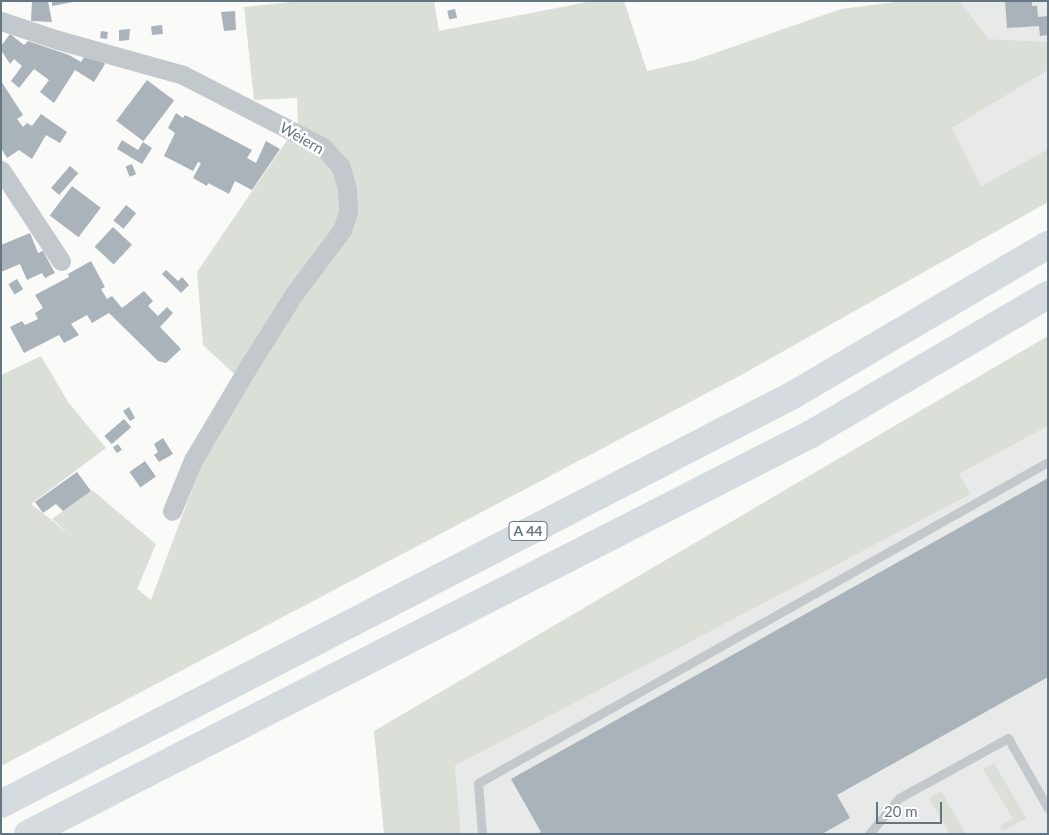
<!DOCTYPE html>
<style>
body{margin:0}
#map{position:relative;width:1049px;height:835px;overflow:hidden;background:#fafaf8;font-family:Lato,sans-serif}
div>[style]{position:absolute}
.built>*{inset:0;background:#e8e9e9}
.green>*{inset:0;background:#dadfd7}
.building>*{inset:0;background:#aab3b9;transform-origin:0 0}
.service>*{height:9px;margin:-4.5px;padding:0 4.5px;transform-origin:4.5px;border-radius:4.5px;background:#c3c8cc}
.minor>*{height:19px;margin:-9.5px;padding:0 9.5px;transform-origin:9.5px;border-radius:9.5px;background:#c3c8cc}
.motorway>*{height:28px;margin:-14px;padding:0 14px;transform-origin:14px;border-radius:14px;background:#d6dbdf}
span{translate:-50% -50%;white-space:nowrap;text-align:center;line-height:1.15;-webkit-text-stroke:5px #fff;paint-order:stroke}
.shield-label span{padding:1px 4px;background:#fff;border:1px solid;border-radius:4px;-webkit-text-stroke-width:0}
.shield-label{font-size:14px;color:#657683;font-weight:700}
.street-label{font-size:15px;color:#657683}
.frame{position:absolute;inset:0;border:2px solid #657683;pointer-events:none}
.scale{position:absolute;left:876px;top:802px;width:66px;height:22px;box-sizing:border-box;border:2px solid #657683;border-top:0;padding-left:6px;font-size:15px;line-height:18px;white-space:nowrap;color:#657683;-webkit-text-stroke:4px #fff;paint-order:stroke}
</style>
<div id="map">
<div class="built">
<i style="clip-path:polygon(959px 1px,1048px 1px,1048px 42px,988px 39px)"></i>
<i style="clip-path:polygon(1048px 70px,1048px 149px,981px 186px,952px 128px)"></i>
<i style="clip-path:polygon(1048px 426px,1048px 834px,461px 834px,455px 766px,971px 494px,959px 474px)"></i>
</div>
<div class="green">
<i style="clip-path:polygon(299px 1px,434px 1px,439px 31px,592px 1px,624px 1px,647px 71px,695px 60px,841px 9px,903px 1px,959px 1px,989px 39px,1048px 42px,1048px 70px,952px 128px,981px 186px,1048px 149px,1048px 202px,743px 374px,1px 766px,1px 375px,41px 356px,68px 402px,106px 448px,31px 504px,73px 537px,52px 519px,92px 490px,156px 544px,137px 589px,151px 600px,207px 449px,246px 385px,203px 345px,197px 272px,298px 124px,297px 98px,254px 100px,244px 7px)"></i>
<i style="clip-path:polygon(1048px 336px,1048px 426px,959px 474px,971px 494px,455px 766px,461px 834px,384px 834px,374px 731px)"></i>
<i style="clip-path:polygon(994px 763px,1026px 818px,1003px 831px,1000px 826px,1013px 819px,983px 769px)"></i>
<i style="clip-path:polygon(941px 791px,966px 834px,950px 834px,929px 798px)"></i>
</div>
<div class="building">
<i style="clip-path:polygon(32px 1px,48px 1px,52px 22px,31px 21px)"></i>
<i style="clip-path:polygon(52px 1px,72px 1px,73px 2px,52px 6px)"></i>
<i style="clip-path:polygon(1005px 1px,1032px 1px,1032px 6px,1037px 6px,1038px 17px,1048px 16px,1048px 35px,1040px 36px,1039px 26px,1007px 28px)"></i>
<i style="left:455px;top:9px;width:9px;height:8px;rotate:77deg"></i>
<i style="clip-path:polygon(235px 11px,236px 30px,224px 31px,221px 12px)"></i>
<i style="left:162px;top:25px;width:9px;height:11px;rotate:84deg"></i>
<i style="clip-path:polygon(130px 29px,129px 40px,119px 41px,119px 30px)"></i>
<i style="left:101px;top:31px;width:7px;height:7px;rotate:8deg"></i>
<i style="clip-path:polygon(10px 34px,24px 45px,28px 41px,69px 55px,81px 62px,87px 52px,105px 64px,94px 82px,75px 70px,54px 103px,40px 92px,49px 80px,34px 69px,19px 88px,11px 81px,22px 66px,14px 59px,10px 64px,1px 50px,1px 46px)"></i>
<i style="left:147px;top:80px;width:34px;height:51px;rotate:37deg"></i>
<i style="clip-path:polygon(1px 81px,23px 115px,17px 119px,23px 127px,27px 123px,32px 126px,41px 114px,67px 132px,60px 143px,46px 135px,32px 159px,19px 150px,7px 158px,1px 148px)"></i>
<i style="clip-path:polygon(176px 113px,183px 118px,185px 115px,252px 150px,247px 158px,256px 163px,266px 141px,280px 149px,252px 190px,235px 181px,229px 194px,208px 183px,207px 186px,193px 178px,201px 163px,198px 162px,193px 171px,164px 156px,175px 133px,168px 128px)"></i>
<i style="clip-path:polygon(122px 140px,138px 150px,143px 142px,152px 148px,142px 164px,117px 149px)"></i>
<i style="left:132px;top:164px;width:11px;height:7px;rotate:68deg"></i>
<i style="left:70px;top:166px;width:11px;height:29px;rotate:41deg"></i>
<i style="left:72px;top:186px;width:36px;height:37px;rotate:37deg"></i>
<i style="left:126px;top:205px;width:13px;height:20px;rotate:39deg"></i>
<i style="left:113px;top:227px;width:26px;height:27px;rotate:43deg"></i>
<i style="clip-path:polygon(30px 233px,38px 253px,43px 251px,55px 273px,45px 278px,42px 273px,27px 280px,20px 264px,1px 272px,1px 245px)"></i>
<i style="clip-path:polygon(91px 261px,105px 287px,101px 289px,107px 299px,112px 296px,122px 308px,144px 291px,153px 301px,148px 306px,158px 316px,167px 307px,173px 313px,160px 327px,181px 349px,166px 363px,158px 361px,109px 313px,92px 323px,87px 315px,71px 324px,79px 335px,64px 343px,59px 335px,24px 353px,10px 327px,22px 321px,25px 325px,38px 319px,35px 313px,43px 308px,35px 295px,69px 277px,68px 274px)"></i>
<i style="clip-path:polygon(166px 270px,178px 281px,182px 277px,189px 285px,181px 293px,162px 274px)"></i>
<i style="left:17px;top:279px;width:12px;height:10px;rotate:59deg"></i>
<i style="clip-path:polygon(129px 407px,135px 418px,130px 421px,123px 411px)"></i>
<i style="left:124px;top:419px;width:11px;height:26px;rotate:49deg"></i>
<i style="clip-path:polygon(163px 438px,173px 454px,159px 462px,154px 455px,158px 452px,154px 444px)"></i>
<i style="left:118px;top:444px;width:7px;height:6px;rotate:56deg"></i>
<i style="left:145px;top:461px;width:19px;height:19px;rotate:55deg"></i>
<i style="clip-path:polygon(77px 472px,91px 491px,63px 511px,56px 504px,43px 513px,35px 502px)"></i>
<i style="clip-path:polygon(1048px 478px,1048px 677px,837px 795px,850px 818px,822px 834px,537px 834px,541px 832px,511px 779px)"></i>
</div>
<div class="service">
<i style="left:482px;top:834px;width:51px;rotate:-94.5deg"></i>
<i style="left:478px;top:783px;width:654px;rotate:-29.39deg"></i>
<i style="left:869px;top:834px;width:47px;rotate:-50.2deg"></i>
<i style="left:899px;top:798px;width:124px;rotate:-28.8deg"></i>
<i style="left:1008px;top:738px;width:81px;rotate:60.3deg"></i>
</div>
<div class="minor">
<i style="left:1px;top:21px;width:60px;rotate:18.4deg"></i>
<i style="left:58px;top:40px;width:130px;rotate:15.6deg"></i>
<i style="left:183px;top:75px;width:157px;rotate:27.2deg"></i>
<i style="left:323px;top:147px;width:27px;rotate:48deg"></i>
<i style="left:341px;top:167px;width:24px;rotate:75deg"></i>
<i style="left:347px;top:190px;width:22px;rotate:87deg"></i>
<i style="left:348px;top:212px;width:19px;rotate:108deg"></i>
<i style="left:342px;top:230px;width:80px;rotate:126.9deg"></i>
<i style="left:294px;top:294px;width:83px;rotate:122.2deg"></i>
<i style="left:250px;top:364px;width:112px;rotate:120.7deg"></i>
<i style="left:193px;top:460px;width:55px;rotate:112.4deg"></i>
<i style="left:1px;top:170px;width:109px;rotate:56.6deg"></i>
</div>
<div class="motorway">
<i style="left:1px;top:804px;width:891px;rotate:-27.31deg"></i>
<i style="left:793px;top:395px;width:296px;rotate:-30.5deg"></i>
<i style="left:28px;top:834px;width:879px;rotate:-27.06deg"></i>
<i style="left:811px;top:434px;width:275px;rotate:-30.4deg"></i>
</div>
<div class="shield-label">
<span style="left:528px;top:531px">A 44</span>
</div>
<div class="street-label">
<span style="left:302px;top:138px;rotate:30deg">Weiern</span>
</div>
<div class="frame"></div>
<div class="scale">20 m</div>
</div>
